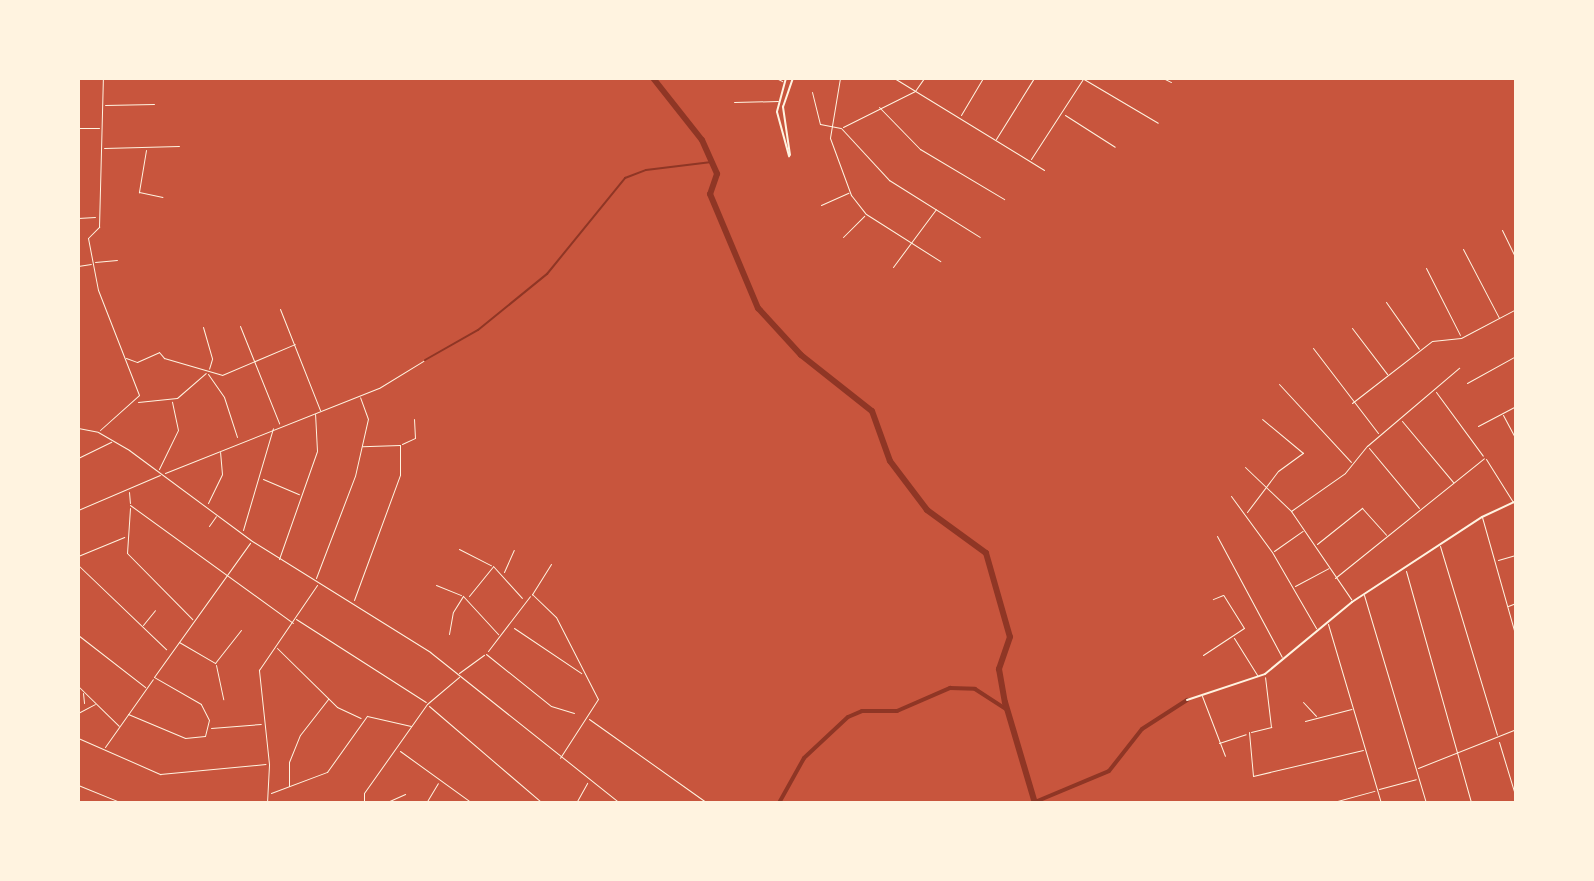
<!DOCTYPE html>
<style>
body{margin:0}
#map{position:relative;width:1594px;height:881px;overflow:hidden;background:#c8553d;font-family:Arial,sans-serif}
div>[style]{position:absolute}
.stream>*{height:2px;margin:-1px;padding:0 1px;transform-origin:1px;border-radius:1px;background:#8f3625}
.canal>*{height:4px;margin:-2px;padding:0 2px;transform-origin:2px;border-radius:2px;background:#8f3625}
.river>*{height:6px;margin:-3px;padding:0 3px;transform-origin:3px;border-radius:3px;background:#8f3625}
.minor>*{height:1px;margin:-0.5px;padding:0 0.5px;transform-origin:0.5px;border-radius:0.5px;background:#fff3e0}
.tertiary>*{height:2px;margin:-1px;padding:0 1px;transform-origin:1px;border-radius:1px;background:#fff3e0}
span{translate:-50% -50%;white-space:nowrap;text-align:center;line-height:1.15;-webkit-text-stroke:6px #fff3e0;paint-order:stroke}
.frame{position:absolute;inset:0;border:80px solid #fff3e0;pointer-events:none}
</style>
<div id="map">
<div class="stream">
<i style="left:425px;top:360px;width:61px;rotate:-29.5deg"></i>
<i style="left:478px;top:330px;width:89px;rotate:-39.1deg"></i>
<i style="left:547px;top:274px;width:124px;rotate:-50.9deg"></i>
<i style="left:625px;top:178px;width:22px;rotate:-21deg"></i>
<i style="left:646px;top:170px;width:66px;rotate:-6.9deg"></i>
</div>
<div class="canal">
<i style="left:1035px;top:802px;width:80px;rotate:-22.7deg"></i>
<i style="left:1109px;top:771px;width:53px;rotate:-51.8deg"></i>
<i style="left:1142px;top:729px;width:54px;rotate:-32.8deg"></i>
<i style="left:779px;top:803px;width:51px;rotate:-60.9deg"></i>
<i style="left:804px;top:758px;width:60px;rotate:-43deg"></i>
<i style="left:848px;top:717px;width:15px;rotate:-23deg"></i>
<i style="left:862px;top:711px;width:35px"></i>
<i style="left:897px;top:711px;width:58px;rotate:-23.5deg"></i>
<i style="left:950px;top:688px;width:25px;rotate:2deg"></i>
<i style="left:975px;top:689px;width:37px;rotate:33deg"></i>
</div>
<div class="river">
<i style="left:653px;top:78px;width:79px;rotate:51.7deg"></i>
<i style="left:702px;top:140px;width:37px;rotate:66deg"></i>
<i style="left:717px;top:174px;width:21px;rotate:109deg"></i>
<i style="left:710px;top:194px;width:124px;rotate:67.2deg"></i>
<i style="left:758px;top:308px;width:64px;rotate:47.5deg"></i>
<i style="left:801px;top:355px;width:90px;rotate:38.3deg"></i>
<i style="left:872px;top:411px;width:53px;rotate:70.2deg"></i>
<i style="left:890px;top:461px;width:61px;rotate:52.9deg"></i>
<i style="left:927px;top:510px;width:73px;rotate:36.1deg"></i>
<i style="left:986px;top:553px;width:87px;rotate:74.1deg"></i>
<i style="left:1010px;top:637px;width:34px;rotate:109deg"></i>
<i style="left:999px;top:669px;width:34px;rotate:80deg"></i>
<i style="left:1005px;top:702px;width:105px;rotate:73.5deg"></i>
</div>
<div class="minor">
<i style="left:776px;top:78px;width:7px;rotate:27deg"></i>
<i style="left:840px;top:78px;width:61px;rotate:99.5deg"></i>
<i style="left:830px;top:138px;width:61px;rotate:69.8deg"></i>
<i style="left:851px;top:195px;width:24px;rotate:52deg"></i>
<i style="left:866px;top:214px;width:88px;rotate:32.4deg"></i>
<i style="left:894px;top:78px;width:176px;rotate:31.5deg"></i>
<i style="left:1082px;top:78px;width:88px;rotate:30.6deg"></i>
<i style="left:1163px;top:78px;width:9px;rotate:27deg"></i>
<i style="left:812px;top:92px;width:33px;rotate:76deg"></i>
<i style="left:820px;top:124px;width:21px;rotate:11deg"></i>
<i style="left:841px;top:128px;width:71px;rotate:47.3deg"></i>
<i style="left:889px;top:180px;width:107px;rotate:32.1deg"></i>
<i style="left:734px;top:102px;width:44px;rotate:-1.3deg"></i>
<i style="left:105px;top:105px;width:49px;rotate:-1.2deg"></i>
<i style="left:879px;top:107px;width:59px;rotate:45.7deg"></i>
<i style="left:920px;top:149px;width:98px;rotate:30.8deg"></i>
<i style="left:961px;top:115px;width:43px;rotate:-59.3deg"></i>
<i style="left:1065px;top:115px;width:59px;rotate:32.6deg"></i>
<i style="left:843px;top:127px;width:80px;rotate:-26.6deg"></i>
<i style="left:915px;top:91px;width:16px;rotate:-55deg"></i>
<i style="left:78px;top:128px;width:21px"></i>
<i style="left:996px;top:139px;width:72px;rotate:-58.1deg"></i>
<i style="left:104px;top:148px;width:75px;rotate:-1.5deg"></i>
<i style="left:146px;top:150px;width:43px;rotate:99.5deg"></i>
<i style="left:139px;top:192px;width:24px;rotate:12deg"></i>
<i style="left:1031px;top:159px;width:95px;rotate:-57deg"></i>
<i style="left:821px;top:205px;width:30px;rotate:-24deg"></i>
<i style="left:78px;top:218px;width:17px;rotate:-3deg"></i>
<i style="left:1502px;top:230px;width:32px;rotate:64deg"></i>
<i style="left:843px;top:237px;width:30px;rotate:-45deg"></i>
<i style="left:1463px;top:249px;width:78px;rotate:62.4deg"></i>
<i style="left:95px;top:262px;width:22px;rotate:-5deg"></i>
<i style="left:78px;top:266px;width:13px;rotate:-9deg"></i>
<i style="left:893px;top:267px;width:72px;rotate:-53.4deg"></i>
<i style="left:1426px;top:268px;width:75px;rotate:63.1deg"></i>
<i style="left:1386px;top:302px;width:57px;rotate:54.9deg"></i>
<i style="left:280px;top:309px;width:109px;rotate:68.4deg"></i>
<i style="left:240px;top:326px;width:105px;rotate:68.1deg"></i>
<i style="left:203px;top:327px;width:33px;rotate:74deg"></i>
<i style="left:212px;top:359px;width:10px;rotate:107deg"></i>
<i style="left:1352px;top:328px;width:58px;rotate:52.7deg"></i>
<i style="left:1313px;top:348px;width:107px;rotate:52.6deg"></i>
<i style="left:126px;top:358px;width:12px;rotate:20deg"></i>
<i style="left:137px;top:362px;width:24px;rotate:-24deg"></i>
<i style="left:159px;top:352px;width:8px;rotate:50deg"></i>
<i style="left:164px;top:358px;width:60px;rotate:16.3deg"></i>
<i style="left:222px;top:375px;width:79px;rotate:-23deg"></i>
<i style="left:208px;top:374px;width:28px;rotate:55deg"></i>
<i style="left:224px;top:397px;width:42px;rotate:72deg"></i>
<i style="left:1467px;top:383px;width:56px;rotate:-28.9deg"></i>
<i style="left:1279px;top:384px;width:106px;rotate:47.3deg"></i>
<i style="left:1436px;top:392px;width:79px;rotate:53.7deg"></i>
<i style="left:138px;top:402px;width:39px;rotate:-6deg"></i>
<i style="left:177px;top:398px;width:38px;rotate:-41deg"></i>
<i style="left:1352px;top:403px;width:101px;rotate:-37.8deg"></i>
<i style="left:1432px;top:341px;width:29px;rotate:-6deg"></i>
<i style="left:1461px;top:338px;width:62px;rotate:-27.8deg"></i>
<i style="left:1503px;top:415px;width:27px;rotate:62deg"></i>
<i style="left:1402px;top:421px;width:80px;rotate:50.1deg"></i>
<i style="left:1478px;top:426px;width:43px;rotate:-27.8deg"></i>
<i style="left:78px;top:428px;width:20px;rotate:11deg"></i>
<i style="left:98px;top:432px;width:36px;rotate:30deg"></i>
<i style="left:129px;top:450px;width:153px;rotate:36.5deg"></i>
<i style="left:252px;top:541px;width:210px;rotate:31.9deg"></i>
<i style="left:430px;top:652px;width:243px;rotate:38.5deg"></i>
<i style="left:100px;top:430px;width:52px;rotate:-41.9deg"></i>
<i style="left:139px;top:395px;width:113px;rotate:-111.3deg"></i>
<i style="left:98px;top:290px;width:53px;rotate:-100.9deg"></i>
<i style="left:88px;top:238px;width:16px;rotate:-45deg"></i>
<i style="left:99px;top:227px;width:149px;rotate:-88.5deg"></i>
<i style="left:402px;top:444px;width:14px;rotate:-25deg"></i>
<i style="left:415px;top:438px;width:19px;rotate:-93deg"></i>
<i style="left:1369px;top:448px;width:78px;rotate:50.2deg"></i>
<i style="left:78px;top:458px;width:37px;rotate:-26deg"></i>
<i style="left:1486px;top:459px;width:51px;rotate:57.9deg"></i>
<i style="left:1245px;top:467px;width:64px;rotate:43.7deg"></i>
<i style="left:1291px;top:511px;width:107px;rotate:55.7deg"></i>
<i style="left:159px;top:469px;width:43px;rotate:-64deg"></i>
<i style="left:178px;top:430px;width:29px;rotate:-102deg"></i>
<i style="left:165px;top:473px;width:230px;rotate:-21.7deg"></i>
<i style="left:379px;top:388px;width:52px;rotate:-31.5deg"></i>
<i style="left:263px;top:479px;width:39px;rotate:23deg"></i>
<i style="left:129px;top:492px;width:11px;rotate:85deg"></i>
<i style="left:1231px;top:496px;width:69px;rotate:53.8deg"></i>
<i style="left:1272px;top:552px;width:88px;rotate:59.9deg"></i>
<i style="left:208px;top:503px;width:32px;rotate:-64deg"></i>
<i style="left:222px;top:474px;width:22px;rotate:-95deg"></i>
<i style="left:130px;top:505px;width:201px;rotate:35.9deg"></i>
<i style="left:130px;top:508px;width:45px;rotate:93.8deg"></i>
<i style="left:127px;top:553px;width:93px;rotate:45.4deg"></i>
<i style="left:78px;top:510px;width:89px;rotate:-23.1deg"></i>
<i style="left:1291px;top:511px;width:66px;rotate:-35.1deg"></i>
<i style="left:1345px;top:473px;width:35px;rotate:-51deg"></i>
<i style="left:1367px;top:446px;width:121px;rotate:-40.3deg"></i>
<i style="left:1247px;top:512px;width:51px;rotate:-52.9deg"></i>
<i style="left:1278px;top:471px;width:31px;rotate:-36deg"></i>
<i style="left:1303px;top:453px;width:53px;rotate:-140.3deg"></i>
<i style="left:1482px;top:517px;width:125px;rotate:74.2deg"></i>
<i style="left:209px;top:526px;width:12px;rotate:-55deg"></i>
<i style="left:243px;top:530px;width:106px;rotate:-73.6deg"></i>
<i style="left:1217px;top:536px;width:137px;rotate:61.8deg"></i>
<i style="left:1317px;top:544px;width:58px;rotate:-38.7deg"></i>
<i style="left:1362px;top:508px;width:36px;rotate:48deg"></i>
<i style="left:1440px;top:546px;width:197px;rotate:73.2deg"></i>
<i style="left:459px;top:549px;width:36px;rotate:27deg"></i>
<i style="left:1274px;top:551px;width:35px;rotate:-35deg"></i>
<i style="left:78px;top:556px;width:50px;rotate:-22.4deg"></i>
<i style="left:279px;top:559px;width:114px;rotate:-70.6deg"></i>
<i style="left:317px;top:451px;width:37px;rotate:-93deg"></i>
<i style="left:1498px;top:560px;width:19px;rotate:-16deg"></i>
<i style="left:551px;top:564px;width:36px;rotate:122deg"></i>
<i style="left:532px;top:594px;width:33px;rotate:44deg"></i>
<i style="left:556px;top:617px;width:92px;rotate:62.9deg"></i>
<i style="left:598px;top:699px;width:70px;rotate:122.8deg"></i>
<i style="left:78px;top:565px;width:122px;rotate:43.7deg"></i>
<i style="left:1406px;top:571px;width:241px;rotate:74.3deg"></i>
<i style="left:504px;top:572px;width:24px;rotate:-66deg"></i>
<i style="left:316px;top:578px;width:109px;rotate:-69.1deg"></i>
<i style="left:355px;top:476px;width:58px;rotate:-77.2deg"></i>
<i style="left:368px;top:419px;width:23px;rotate:-110deg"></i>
<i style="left:1335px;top:578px;width:191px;rotate:-38.8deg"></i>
<i style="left:436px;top:585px;width:27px;rotate:22deg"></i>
<i style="left:1295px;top:586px;width:38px;rotate:-28deg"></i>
<i style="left:1364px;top:595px;width:217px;rotate:73.4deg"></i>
<i style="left:469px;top:596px;width:38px;rotate:-51deg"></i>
<i style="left:493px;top:566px;width:43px;rotate:47.8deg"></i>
<i style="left:354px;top:600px;width:133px;rotate:-69.8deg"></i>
<i style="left:400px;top:475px;width:30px;rotate:-90deg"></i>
<i style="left:400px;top:445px;width:38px;rotate:178deg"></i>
<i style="left:1508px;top:606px;width:9px;rotate:-21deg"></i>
<i style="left:296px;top:619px;width:154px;rotate:32.6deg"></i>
<i style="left:1328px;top:624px;width:187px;rotate:73.5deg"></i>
<i style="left:143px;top:625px;width:19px;rotate:-51deg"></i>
<i style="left:514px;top:628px;width:81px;rotate:33.9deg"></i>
<i style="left:449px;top:634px;width:22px;rotate:-80deg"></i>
<i style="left:453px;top:612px;width:19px;rotate:-58deg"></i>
<i style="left:463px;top:596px;width:52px;rotate:47.4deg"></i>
<i style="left:78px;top:635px;width:85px;rotate:37.8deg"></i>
<i style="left:1234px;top:638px;width:44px;rotate:58.1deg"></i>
<i style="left:179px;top:642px;width:42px;rotate:30.3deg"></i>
<i style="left:215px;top:663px;width:42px;rotate:-51.8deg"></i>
<i style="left:277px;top:648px;width:84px;rotate:44.5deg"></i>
<i style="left:337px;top:707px;width:26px;rotate:25deg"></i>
<i style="left:488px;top:651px;width:69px;rotate:-52.6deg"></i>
<i style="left:486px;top:654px;width:83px;rotate:38.7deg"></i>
<i style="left:551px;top:706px;width:24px;rotate:17deg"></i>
<i style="left:1203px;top:655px;width:49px;rotate:-33.4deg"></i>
<i style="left:1244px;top:628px;width:39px;rotate:-122deg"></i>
<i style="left:1223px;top:595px;width:11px;rotate:158deg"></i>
<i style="left:216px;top:665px;width:35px;rotate:78deg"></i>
<i style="left:459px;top:673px;width:31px;rotate:-36deg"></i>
<i style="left:78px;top:686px;width:57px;rotate:44.3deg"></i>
<i style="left:83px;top:693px;width:10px;rotate:84deg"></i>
<i style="left:1202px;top:696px;width:64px;rotate:69deg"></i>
<i style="left:1303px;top:702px;width:19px;rotate:47deg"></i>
<i style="left:429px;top:706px;width:149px;rotate:40.6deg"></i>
<i style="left:78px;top:713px;width:19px;rotate:-28deg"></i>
<i style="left:128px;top:714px;width:62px;rotate:22.8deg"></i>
<i style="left:185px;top:738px;width:20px;rotate:-6deg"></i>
<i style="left:205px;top:736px;width:16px;rotate:-76deg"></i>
<i style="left:209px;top:720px;width:18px;rotate:-117deg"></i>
<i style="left:201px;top:704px;width:54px;rotate:-150.1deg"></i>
<i style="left:154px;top:677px;width:165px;rotate:-54.4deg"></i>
<i style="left:589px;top:719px;width:145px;rotate:35.4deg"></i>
<i style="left:1305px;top:721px;width:48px;rotate:-14.6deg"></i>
<i style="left:211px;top:728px;width:50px;rotate:-4.6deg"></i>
<i style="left:1249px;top:732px;width:44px;rotate:84.8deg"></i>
<i style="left:1253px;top:776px;width:113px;rotate:-13.3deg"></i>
<i style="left:1251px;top:732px;width:21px;rotate:-14deg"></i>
<i style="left:1271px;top:727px;width:50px;rotate:-96.8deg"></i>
<i style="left:78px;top:738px;width:90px;rotate:23.7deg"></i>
<i style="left:160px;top:774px;width:106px;rotate:-5.4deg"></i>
<i style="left:1499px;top:742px;width:59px;rotate:73.1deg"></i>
<i style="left:1219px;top:743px;width:28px;rotate:-18deg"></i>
<i style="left:105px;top:747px;width:83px;rotate:-54.8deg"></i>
<i style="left:400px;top:751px;width:89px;rotate:35.8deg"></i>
<i style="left:1418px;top:768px;width:105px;rotate:-21.7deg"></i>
<i style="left:78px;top:785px;width:48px;rotate:22.2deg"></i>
<i style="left:289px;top:786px;width:24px;rotate:-90deg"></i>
<i style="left:289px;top:762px;width:29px;rotate:-68deg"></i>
<i style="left:300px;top:735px;width:46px;rotate:-52.1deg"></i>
<i style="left:1379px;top:789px;width:38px;rotate:-15deg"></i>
<i style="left:271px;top:793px;width:60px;rotate:-20.6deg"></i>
<i style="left:327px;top:772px;width:69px;rotate:-54.5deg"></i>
<i style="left:367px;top:716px;width:45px;rotate:12.8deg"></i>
<i style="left:267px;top:803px;width:39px;rotate:-87deg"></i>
<i style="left:269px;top:764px;width:95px;rotate:-96.1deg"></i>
<i style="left:259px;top:670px;width:103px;rotate:-55.7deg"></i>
<i style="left:364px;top:803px;width:10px;rotate:-90deg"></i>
<i style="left:364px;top:793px;width:109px;rotate:-54.7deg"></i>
<i style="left:427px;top:704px;width:42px;rotate:-40.2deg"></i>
<i style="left:385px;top:803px;width:22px;rotate:-24deg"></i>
<i style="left:426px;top:803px;width:23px;rotate:-59deg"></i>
<i style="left:576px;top:803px;width:23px;rotate:-61deg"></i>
<i style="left:1330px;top:803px;width:46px;rotate:-15.3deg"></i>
</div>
<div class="tertiary">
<i style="left:786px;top:78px;width:35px;rotate:105deg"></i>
<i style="left:777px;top:112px;width:46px;rotate:74.7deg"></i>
<i style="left:790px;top:155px;width:49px;rotate:-98.3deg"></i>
<i style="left:783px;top:107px;width:31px;rotate:-71deg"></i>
<i style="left:1187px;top:700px;width:82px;rotate:-18.4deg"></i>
<i style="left:1265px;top:674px;width:113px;rotate:-39.6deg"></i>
<i style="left:1352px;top:602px;width:155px;rotate:-33.2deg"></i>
<i style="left:1482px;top:517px;width:38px;rotate:-25deg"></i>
</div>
<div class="frame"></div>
</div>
